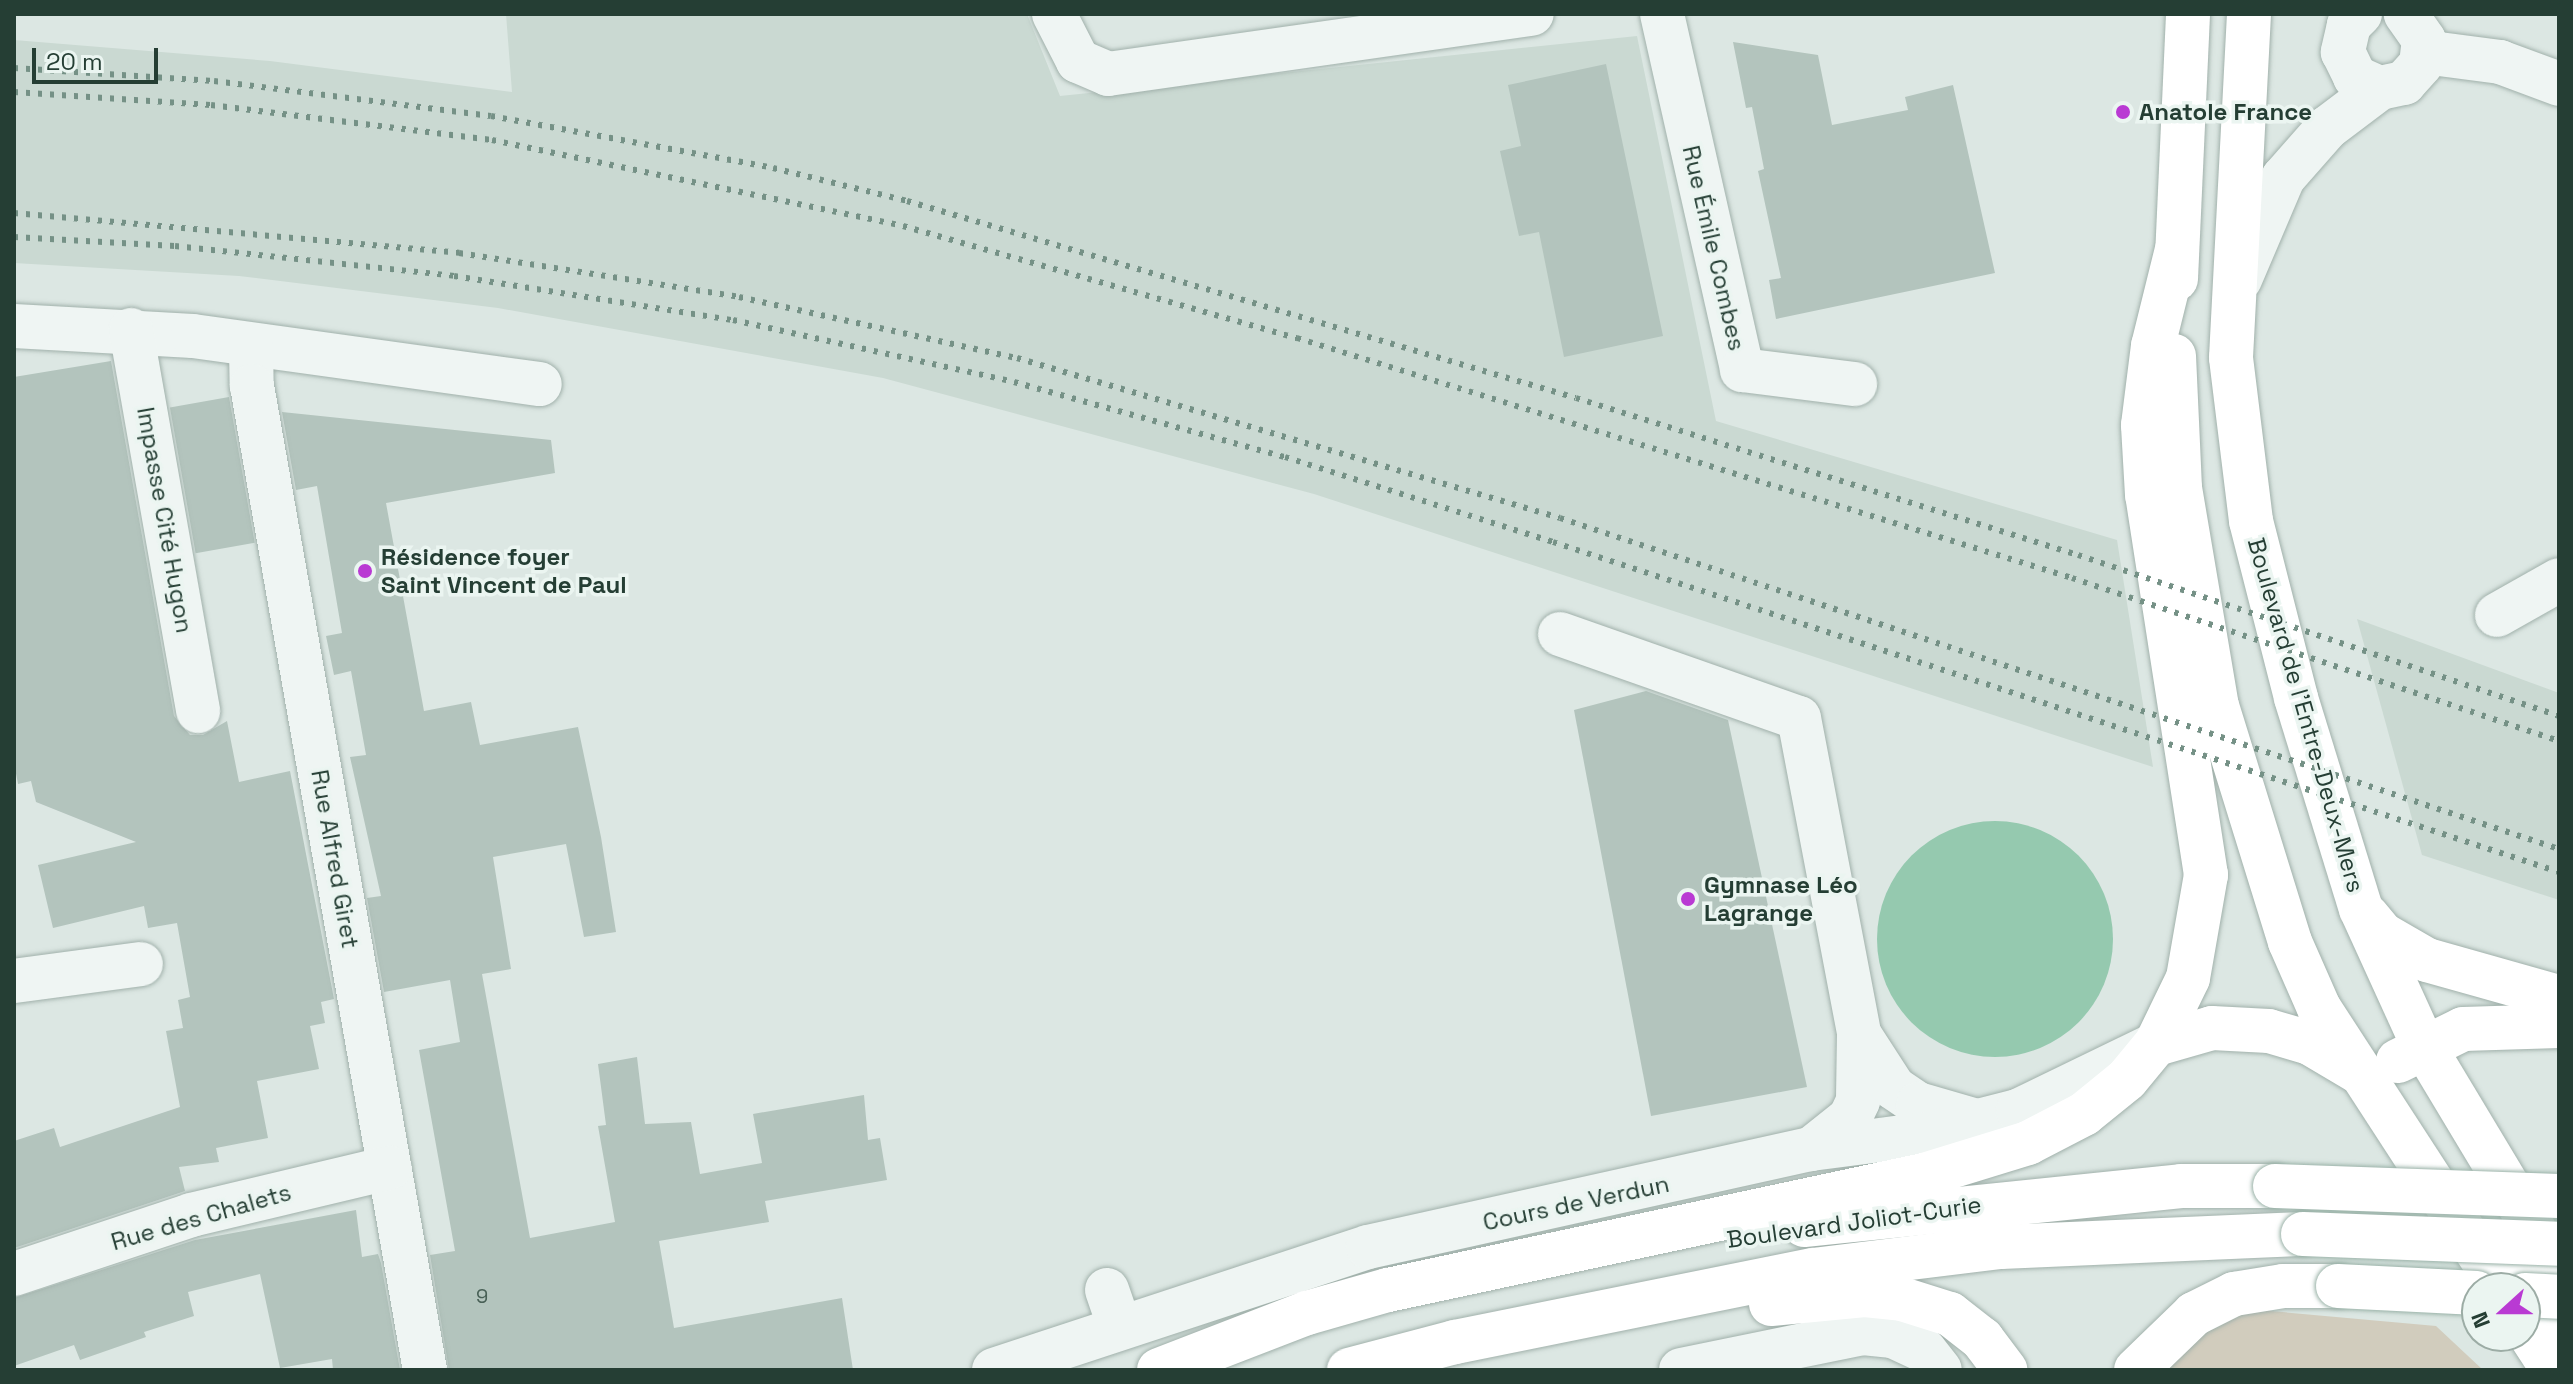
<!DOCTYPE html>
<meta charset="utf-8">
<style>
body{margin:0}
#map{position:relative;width:2573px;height:1384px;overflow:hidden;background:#dce7e3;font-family:"Space Grotesk",sans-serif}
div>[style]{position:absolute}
.built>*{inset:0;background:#cad9d2}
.green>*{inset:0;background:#d1ccbd}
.water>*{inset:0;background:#95c9af}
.round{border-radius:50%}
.building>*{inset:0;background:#b3c4bd;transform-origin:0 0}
.roads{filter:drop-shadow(0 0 2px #a1b1ab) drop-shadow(0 0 2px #a1b1ab)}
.minor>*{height:44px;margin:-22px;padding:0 22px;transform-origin:22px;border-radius:22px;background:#eff5f3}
.major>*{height:44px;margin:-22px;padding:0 22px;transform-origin:22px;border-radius:22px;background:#fff}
.rail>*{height:6px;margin-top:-3px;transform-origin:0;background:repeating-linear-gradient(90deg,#759186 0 4px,transparent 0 12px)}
.bridges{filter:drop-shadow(0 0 2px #9bb3a9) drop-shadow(0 0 2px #9bb3a9)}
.major-bridge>*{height:44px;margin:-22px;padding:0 22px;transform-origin:22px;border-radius:22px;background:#fff}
.dots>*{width:22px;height:22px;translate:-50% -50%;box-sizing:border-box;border:4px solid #ebf5f1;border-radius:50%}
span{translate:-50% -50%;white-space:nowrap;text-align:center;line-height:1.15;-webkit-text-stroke:7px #ebf5f1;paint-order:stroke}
.number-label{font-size:20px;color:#486056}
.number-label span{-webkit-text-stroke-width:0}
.poi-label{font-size:24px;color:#253e34;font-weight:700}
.left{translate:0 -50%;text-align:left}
.street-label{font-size:24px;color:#253e34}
.frame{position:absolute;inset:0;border:16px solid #253e34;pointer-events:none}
.north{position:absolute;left:2461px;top:1272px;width:80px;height:80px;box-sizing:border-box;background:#ebf5f1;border:2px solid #9caca5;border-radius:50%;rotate:249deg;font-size:22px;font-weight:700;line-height:32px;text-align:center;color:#253e34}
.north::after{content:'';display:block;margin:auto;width:28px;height:36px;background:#b93ad3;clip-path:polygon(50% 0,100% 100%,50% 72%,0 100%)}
.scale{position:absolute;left:32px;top:48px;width:126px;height:36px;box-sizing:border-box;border:4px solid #253e34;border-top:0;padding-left:10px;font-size:24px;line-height:28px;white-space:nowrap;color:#253e34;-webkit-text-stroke:6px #ebf5f1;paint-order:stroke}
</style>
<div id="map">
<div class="built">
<i style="clip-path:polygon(506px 14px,1027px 14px,1060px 96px,1637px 36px,1716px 421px,2117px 540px,2153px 767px,1314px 494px,883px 378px,498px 308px,239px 276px,14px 263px,14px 40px,270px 61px,512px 92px)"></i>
<i style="clip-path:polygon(2357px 619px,2559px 693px,2559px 900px,2422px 855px)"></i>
</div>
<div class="green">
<i style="clip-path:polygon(2237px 1308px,2436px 1326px,2483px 1370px,2159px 1370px)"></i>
</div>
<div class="water">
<i class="round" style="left:1877px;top:821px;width:236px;height:236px"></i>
</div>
<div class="building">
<i style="clip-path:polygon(1733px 42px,1818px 55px,1832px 125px,1908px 110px,1905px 97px,1953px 85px,1995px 273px,1776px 319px,1769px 280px,1781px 278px,1758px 171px,1764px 169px,1752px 107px,1746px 108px)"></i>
<i style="clip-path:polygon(1606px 64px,1663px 336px,1564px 357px,1539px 232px,1519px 236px,1500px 151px,1521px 146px,1508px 85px)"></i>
<i style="clip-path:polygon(111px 361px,174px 716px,190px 735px,203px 735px,227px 721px,239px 782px,290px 771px,334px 999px,321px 1002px,325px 1023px,310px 1026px,319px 1069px,257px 1081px,268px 1138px,216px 1148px,219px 1162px,179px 1167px,185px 1191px,14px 1248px,14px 1141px,54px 1128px,60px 1147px,180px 1107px,166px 1031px,183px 1028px,178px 1000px,190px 997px,177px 923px,148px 928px,144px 906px,53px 928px,38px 865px,136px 842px,36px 802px,31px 781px,18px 784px,14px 763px,14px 377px)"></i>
<i style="left:229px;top:397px;width:148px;height:60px;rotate:80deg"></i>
<i style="clip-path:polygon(282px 412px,551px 440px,555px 473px,386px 503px,424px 711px,471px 702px,480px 745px,578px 727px,601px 837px,616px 932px,584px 937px,566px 844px,493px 857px,511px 969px,482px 974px,530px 1238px,615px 1222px,598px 1126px,606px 1125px,598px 1064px,637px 1057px,645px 1124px,691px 1122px,700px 1174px,762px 1163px,753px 1114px,864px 1095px,868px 1140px,880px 1138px,887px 1180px,765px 1201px,769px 1222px,659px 1241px,674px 1328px,842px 1298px,853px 1370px,449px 1370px,430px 1255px,455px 1251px,419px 1050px,460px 1042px,450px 980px,384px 992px,367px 898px,381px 896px,350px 757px,366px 755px,351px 671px,334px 675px,326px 636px,342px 633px,317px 486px,296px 490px)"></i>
<i style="clip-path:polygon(1646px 691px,1728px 720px,1807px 1087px,1651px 1116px,1574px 710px)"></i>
<i style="clip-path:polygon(356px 1210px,362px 1257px,378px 1254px,381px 1263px,400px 1370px,333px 1370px,332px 1359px,280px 1368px,260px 1274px,188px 1292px,194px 1316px,144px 1332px,146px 1337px,80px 1360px,74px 1345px,14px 1366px,14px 1298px,195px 1240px)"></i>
</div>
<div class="roads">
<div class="minor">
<i style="left:1054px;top:14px;width:53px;rotate:62.9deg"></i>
<i style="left:1078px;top:61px;width:33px;rotate:23deg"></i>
<i style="left:1108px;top:74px;width:428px;rotate:-8.1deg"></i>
<i style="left:1662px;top:14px;width:365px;rotate:77.3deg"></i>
<i style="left:1742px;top:370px;width:114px;rotate:7.1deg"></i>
<i style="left:2360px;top:14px;width:16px;rotate:135deg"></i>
<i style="left:2349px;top:25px;width:28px;rotate:103deg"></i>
<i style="left:2343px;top:52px;width:28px;rotate:64deg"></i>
<i style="left:2355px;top:77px;width:27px;rotate:24deg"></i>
<i style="left:2380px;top:88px;width:25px;rotate:-12deg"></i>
<i style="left:2404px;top:83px;width:25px;rotate:-48deg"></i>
<i style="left:2421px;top:64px;width:24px;rotate:-83deg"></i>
<i style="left:2424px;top:40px;width:32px;rotate:-125deg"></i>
<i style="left:2424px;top:52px;width:77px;rotate:7.5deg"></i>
<i style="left:2500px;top:62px;width:63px;rotate:20.4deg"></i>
<i style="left:2240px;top:279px;width:110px;rotate:-66.9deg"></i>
<i style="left:2283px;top:178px;width:67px;rotate:-48.7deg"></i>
<i style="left:2327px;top:128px;width:66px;rotate:-37deg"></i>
<i style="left:14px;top:326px;width:179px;rotate:3.2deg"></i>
<i style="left:193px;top:336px;width:350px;rotate:7.9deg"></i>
<i style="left:131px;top:330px;width:387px;rotate:80deg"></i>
<i style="left:251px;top:347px;width:39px;rotate:89deg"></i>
<i style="left:252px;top:386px;width:999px;rotate:80.03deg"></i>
<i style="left:2497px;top:615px;width:71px;rotate:-29.4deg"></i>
<i style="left:1560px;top:634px;width:253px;rotate:19.4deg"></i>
<i style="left:1799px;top:718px;width:322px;rotate:79.2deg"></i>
<i style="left:1859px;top:1034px;width:67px;rotate:90.9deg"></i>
<i style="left:1858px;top:1101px;width:19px;rotate:115deg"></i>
<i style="left:1850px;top:1118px;width:50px;rotate:141.5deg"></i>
<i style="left:14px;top:981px;width:128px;rotate:-7.6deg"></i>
<i style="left:1859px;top:1034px;width:64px;rotate:57.1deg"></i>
<i style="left:1894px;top:1088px;width:29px;rotate:34deg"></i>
<i style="left:1918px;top:1104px;width:61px;rotate:16.1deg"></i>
<i style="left:14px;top:1274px;width:187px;rotate:-18.4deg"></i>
<i style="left:191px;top:1215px;width:204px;rotate:-13.4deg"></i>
<i style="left:1107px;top:1290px;width:39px;rotate:71deg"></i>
<i style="left:994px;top:1370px;width:394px;rotate:-18.2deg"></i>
<i style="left:1368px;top:1247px;width:454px;rotate:-12.5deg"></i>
<i style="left:1811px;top:1149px;width:117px;rotate:-7.4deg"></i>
<i style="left:1927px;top:1134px;width:94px;rotate:-14.2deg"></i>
<i style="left:2018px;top:1111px;width:151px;rotate:-25.9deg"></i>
<i style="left:1681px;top:1370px;width:186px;rotate:-11.5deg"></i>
<i style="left:1863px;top:1333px;width:30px;rotate:6deg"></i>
<i style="left:1893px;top:1336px;width:35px;rotate:25deg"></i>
<i style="left:1925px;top:1351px;width:24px;rotate:52deg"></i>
</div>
<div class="major">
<i style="left:2249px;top:14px;width:344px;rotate:93deg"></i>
<i style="left:2231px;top:358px;width:164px;rotate:83deg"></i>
<i style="left:2251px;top:521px;width:183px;rotate:75.7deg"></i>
<i style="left:2296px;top:698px;width:221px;rotate:72.9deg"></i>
<i style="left:2361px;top:909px;width:149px;rotate:65.5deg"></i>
<i style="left:2423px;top:1045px;width:264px;rotate:59deg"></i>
<i style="left:2176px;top:279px;width:265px;rotate:-87.4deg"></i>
<i style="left:2174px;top:356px;width:132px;rotate:87.4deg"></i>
<i style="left:2180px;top:488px;width:221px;rotate:80.4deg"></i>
<i style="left:2217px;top:706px;width:247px;rotate:72.8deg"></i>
<i style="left:2290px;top:942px;width:72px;rotate:66.3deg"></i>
<i style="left:2319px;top:1008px;width:334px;rotate:57deg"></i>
<i style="left:2367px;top:916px;width:23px;rotate:50deg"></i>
<i style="left:2382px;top:934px;width:52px;rotate:30deg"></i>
<i style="left:2427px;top:960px;width:137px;rotate:15.7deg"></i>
<i style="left:2156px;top:1044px;width:58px;rotate:-15.9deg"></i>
<i style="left:2212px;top:1028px;width:57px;rotate:3deg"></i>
<i style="left:2269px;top:1031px;width:43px;rotate:16.3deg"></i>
<i style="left:2310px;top:1043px;width:55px;rotate:30.8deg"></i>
<i style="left:2398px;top:1061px;width:72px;rotate:-26.2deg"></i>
<i style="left:2463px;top:1029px;width:96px;rotate:-1.8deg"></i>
<i style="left:1804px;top:1225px;width:379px;rotate:-5.9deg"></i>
<i style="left:2181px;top:1186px;width:94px"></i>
<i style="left:2520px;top:1270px;width:71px;rotate:56.5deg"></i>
<i style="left:1771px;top:1304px;width:94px;rotate:-5.5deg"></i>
<i style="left:1865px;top:1295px;width:37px;rotate:6deg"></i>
<i style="left:1902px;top:1299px;width:50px;rotate:17.4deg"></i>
<i style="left:1950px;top:1314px;width:41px;rotate:38deg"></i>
<i style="left:1982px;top:1339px;width:39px;rotate:53deg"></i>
<i style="left:2525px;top:1327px;width:51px;rotate:56.9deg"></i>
<i style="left:1159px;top:1370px;width:159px;rotate:-21.1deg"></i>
<i style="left:1307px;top:1313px;width:84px;rotate:-15.9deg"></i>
<i style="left:1388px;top:1290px;width:548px;rotate:-12.11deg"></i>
<i style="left:1924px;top:1175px;width:109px;rotate:-17.1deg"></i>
<i style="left:2028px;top:1143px;width:63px;rotate:-27.4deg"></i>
<i style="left:2084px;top:1114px;width:55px;rotate:-39.1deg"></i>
<i style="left:2127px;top:1079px;width:45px;rotate:-50.4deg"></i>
<i style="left:2156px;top:1044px;width:73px;rotate:-64.1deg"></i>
<i style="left:2188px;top:978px;width:105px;rotate:-80.1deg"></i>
<i style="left:2206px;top:875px;width:385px;rotate:-98.8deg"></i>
<i style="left:2147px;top:495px;width:70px;rotate:-93.3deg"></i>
<i style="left:2143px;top:425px;width:80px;rotate:-82.8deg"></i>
<i style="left:2153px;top:346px;width:100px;rotate:-76.1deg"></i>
<i style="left:1349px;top:1370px;width:110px;rotate:-14.8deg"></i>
<i style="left:1455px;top:1342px;width:365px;rotate:-11.4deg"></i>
<i style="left:1813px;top:1270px;width:189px;rotate:-7deg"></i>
<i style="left:2001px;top:1247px;width:302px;rotate:-2.5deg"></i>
<i style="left:2136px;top:1370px;width:81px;rotate:-44deg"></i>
<i style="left:2194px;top:1314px;width:45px;rotate:-26.6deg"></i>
<i style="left:2234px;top:1294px;width:50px;rotate:-9.3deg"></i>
<i style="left:2283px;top:1286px;width:55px"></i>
</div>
</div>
<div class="rail">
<i style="left:14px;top:68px;width:200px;rotate:3.7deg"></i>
<i style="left:214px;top:81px;width:279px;rotate:7.2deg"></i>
<i style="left:491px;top:116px;width:287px;rotate:10.4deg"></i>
<i style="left:773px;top:168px;width:138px;rotate:13.8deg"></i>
<i style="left:907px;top:201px;width:697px;rotate:16.41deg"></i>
<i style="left:1576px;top:398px;width:526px;rotate:17.37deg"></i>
<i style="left:2078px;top:555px;width:507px;rotate:18.51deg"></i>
<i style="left:14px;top:92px;width:197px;rotate:3.8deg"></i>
<i style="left:211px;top:105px;width:283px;rotate:7.1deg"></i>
<i style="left:492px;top:140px;width:420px;rotate:11.8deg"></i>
<i style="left:903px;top:226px;width:410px;rotate:15.9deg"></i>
<i style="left:1297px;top:338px;width:811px;rotate:17.21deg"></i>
<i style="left:2072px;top:578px;width:514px;rotate:18.51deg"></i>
<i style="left:14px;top:213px;width:447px;rotate:5.1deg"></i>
<i style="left:459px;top:253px;width:283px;rotate:8.9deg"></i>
<i style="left:739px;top:297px;width:285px;rotate:12.4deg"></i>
<i style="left:1017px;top:358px;width:566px;rotate:16.42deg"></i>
<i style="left:1560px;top:518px;width:1052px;rotate:18.33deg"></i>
<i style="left:14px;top:237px;width:161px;rotate:3.2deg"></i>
<i style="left:175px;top:246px;width:281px;rotate:6.1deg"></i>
<i style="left:454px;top:276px;width:282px;rotate:9deg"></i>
<i style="left:733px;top:320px;width:288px;rotate:12.4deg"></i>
<i style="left:1014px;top:382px;width:281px;rotate:15.5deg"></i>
<i style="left:1285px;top:457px;width:281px;rotate:17.6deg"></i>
<i style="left:1553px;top:542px;width:1059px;rotate:18.16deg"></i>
</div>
<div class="bridges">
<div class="major-bridge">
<i style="left:2275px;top:1186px;width:284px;rotate:2deg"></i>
<i style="left:2303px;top:1234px;width:256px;rotate:2.2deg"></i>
<i style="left:2338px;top:1286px;width:139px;rotate:2.9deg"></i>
<i style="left:2525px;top:1295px;width:34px;rotate:3deg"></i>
</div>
</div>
<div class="dots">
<i style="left:2123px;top:112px;background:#b93ad3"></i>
<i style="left:365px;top:571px;background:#b93ad3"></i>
<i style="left:1688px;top:899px;background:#b93ad3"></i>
</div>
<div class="number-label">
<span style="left:482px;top:1296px">9</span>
</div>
<div class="poi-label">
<span class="left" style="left:2139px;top:112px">Anatole France</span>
<span class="left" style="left:381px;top:571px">Résidence foyer<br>Saint Vincent de Paul</span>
<span class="left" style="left:1704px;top:899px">Gymnase Léo<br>Lagrange</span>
</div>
<div class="street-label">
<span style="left:1714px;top:248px;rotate:77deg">Rue Émile Combes</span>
<span style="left:165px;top:520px;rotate:80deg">Impasse Cité Hugon</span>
<span style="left:2306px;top:715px;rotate:74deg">Boulevard de l'Entre-Deux-Mers</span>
<span style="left:335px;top:859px;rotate:80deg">Rue Alfred Giret</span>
<span style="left:1576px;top:1203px;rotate:-12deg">Cours de Verdun</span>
<span style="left:201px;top:1217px;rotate:-16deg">Rue des Chalets</span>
<span style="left:1854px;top:1222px;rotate:-8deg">Boulevard Joliot-Curie</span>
</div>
<div class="frame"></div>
<div class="north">N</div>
<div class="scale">20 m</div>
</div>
